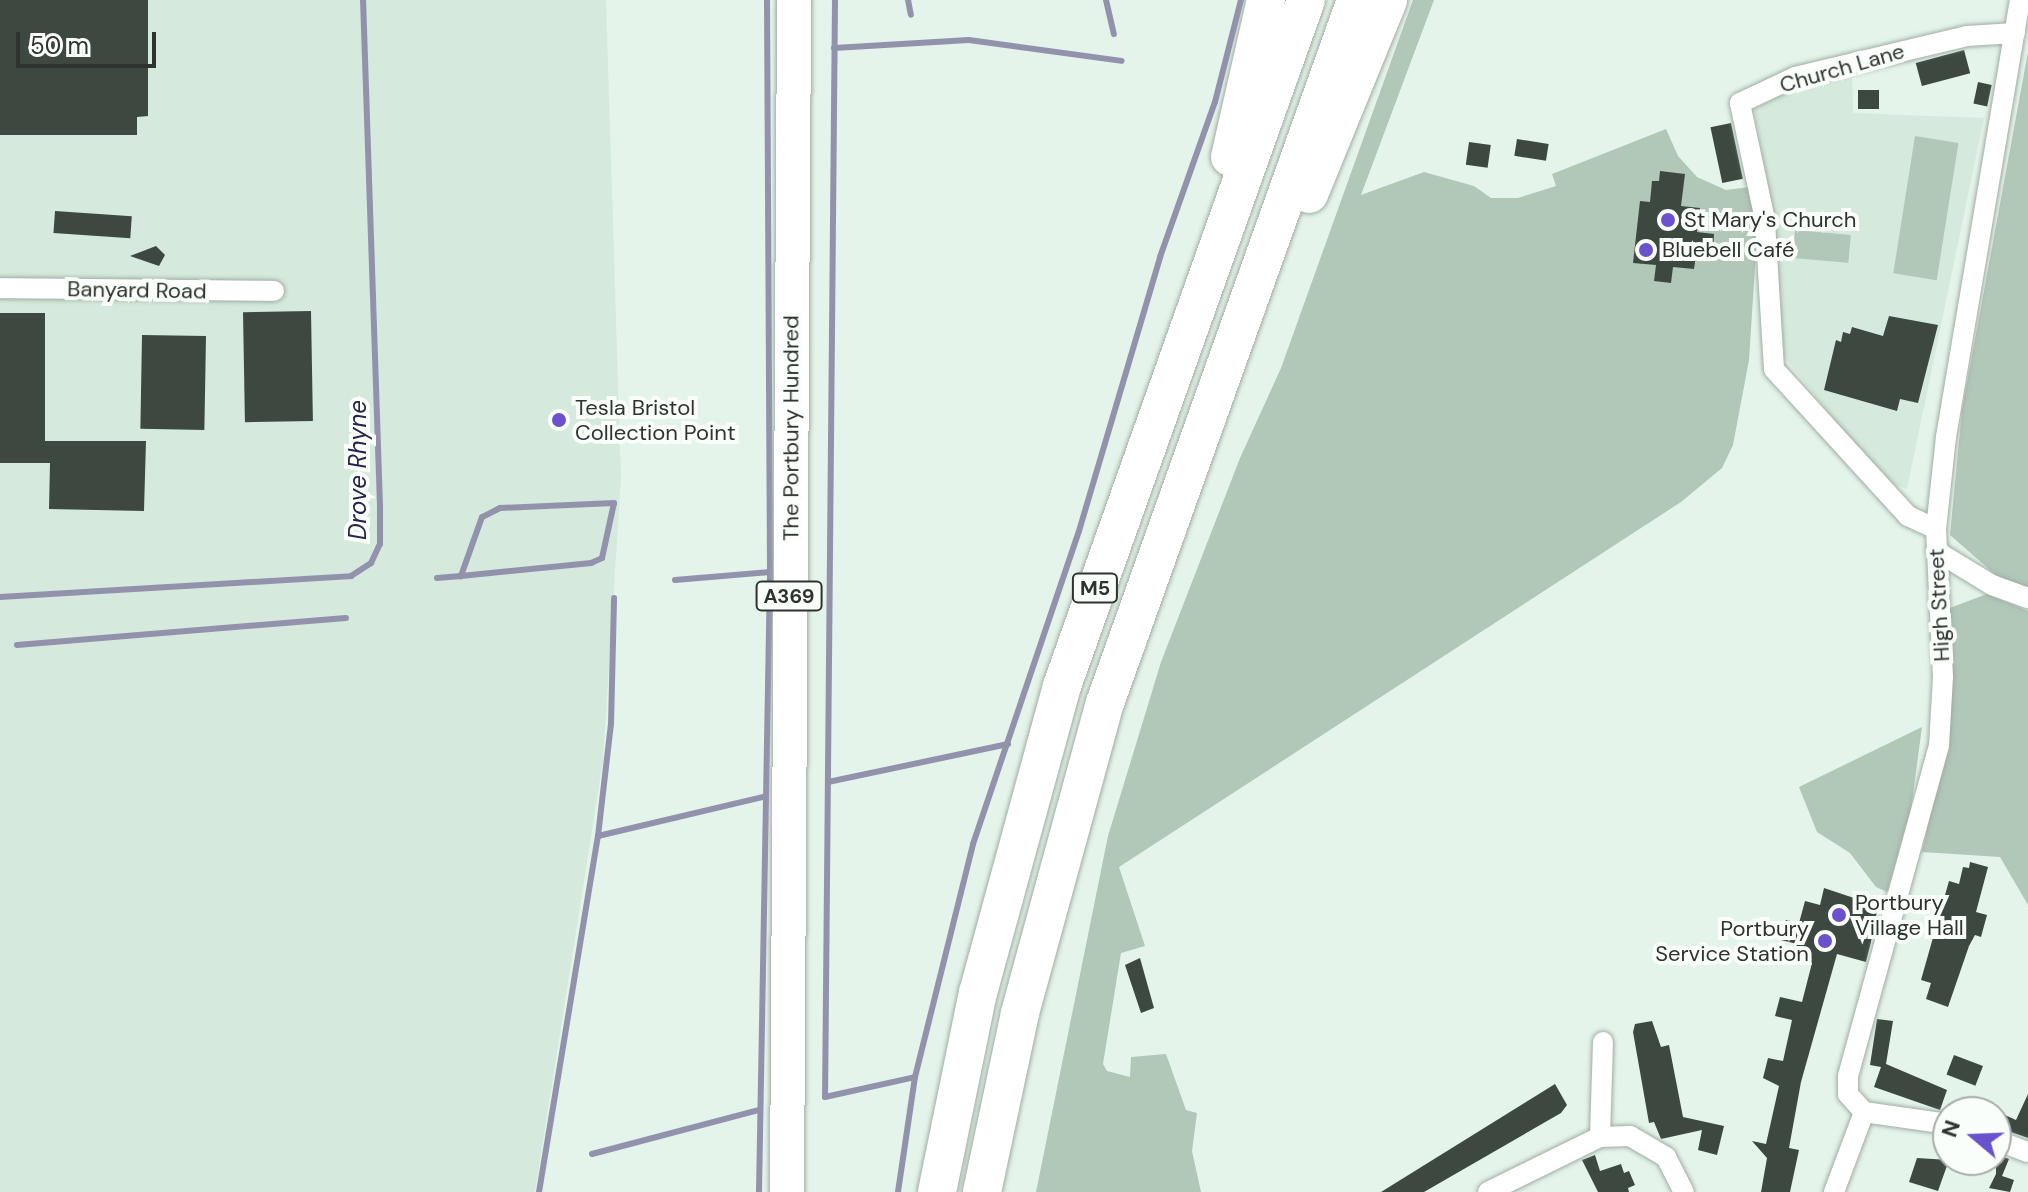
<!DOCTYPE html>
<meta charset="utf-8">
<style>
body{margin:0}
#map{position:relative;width:2028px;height:1192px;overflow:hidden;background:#e5f4ea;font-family:"DM Sans",sans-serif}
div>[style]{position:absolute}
.built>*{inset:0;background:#d5eadc}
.green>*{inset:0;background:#b1c7b8;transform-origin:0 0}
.stream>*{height:6px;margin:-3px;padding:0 3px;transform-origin:3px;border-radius:3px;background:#9392ad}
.building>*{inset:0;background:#3d4940;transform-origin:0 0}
.roads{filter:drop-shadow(0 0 2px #9fada3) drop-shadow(0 0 2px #9fada3)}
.minor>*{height:20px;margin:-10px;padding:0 10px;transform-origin:10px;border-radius:10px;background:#fff}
.primary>*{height:34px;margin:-17px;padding:0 17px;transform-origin:17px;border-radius:17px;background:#fff}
.motorway>*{height:38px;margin:-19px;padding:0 19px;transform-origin:19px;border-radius:19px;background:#fff}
.dots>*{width:22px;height:22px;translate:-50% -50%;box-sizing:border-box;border:4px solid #f9fefa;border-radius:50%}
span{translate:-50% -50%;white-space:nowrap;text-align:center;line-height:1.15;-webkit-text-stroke:8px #f9fefa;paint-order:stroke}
.shield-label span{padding:2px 6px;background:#f9fefa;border:2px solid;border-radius:6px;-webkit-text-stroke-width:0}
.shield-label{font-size:20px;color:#2e3330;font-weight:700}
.street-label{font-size:22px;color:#2e3330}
.poi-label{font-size:22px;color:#2e3330}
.left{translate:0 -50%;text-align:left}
.right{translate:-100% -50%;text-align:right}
.water-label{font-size:24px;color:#28224a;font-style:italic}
.north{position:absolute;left:1932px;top:1096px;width:80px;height:80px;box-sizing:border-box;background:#f9fefa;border:2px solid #a8ada9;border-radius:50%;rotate:289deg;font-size:22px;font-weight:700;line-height:32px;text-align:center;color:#2e3330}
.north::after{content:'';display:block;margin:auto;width:28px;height:36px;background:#6952cc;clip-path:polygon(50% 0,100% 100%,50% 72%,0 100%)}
.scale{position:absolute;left:16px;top:32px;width:140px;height:36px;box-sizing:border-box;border:4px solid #2e3330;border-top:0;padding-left:10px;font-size:24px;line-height:28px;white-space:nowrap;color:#2e3330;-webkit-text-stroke:6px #f9fefa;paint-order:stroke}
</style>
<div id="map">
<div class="built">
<i style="clip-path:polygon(0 0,606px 0,621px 478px,603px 761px,535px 1192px,0 1192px)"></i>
<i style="clip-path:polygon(1852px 74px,1853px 113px,1984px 118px,1907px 489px,1890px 483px,1836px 422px,1783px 355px,1781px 344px,1774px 218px,1754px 108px,1798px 87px)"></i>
</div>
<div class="green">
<i style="clip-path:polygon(1413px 0,1434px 0,1361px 195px,1424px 172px,1474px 186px,1491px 198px,1518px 198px,1556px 186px,1552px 174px,1666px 129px,1678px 156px,1697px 177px,1726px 190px,1749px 187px,1758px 221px,1749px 360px,1733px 445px,1722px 468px,1681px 502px,1119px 867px,1145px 946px,1121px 953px,1103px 1064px,1107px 1071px,1130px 1077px,1131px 1057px,1166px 1054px,1186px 1110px,1197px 1113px,1192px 1151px,1201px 1192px,1036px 1192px,1108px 836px,1161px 662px,1240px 458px,1281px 368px)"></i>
<i style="clip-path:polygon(2028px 52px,2028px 589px,1999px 578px,1950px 535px,1962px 410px)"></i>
<i style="left:1915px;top:136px;width:44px;height:139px;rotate:9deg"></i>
<i style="left:1795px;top:230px;width:56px;height:28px;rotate:5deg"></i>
<i style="clip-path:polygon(1987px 594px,2028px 611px,2028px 905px,2000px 857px,1922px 852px,1943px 758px,1947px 609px)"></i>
<i style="clip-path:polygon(1922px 727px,1911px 809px,1887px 892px,1876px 887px,1850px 853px,1817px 832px,1799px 787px)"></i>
</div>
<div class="stream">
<i style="left:835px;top:0;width:1097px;rotate:90.52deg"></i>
<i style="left:825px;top:1097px;width:92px;rotate:-12.5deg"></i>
<i style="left:908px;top:0;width:15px;rotate:79deg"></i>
<i style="left:1106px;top:0;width:35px;rotate:77deg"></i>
<i style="left:834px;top:48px;width:135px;rotate:-3.4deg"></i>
<i style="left:969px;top:40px;width:154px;rotate:7.8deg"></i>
<i style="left:437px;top:578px;width:24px;rotate:-5deg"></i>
<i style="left:461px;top:576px;width:131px;rotate:-5.7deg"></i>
<i style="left:591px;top:563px;width:12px;rotate:-24deg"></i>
<i style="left:602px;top:558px;width:56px;rotate:-77.7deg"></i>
<i style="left:614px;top:503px;width:114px;rotate:177.5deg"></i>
<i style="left:500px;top:508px;width:20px;rotate:153deg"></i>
<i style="left:482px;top:517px;width:63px;rotate:109.6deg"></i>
<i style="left:675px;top:580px;width:95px;rotate:-4.8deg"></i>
<i style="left:0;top:597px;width:352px;rotate:-3.4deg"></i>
<i style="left:351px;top:576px;width:24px;rotate:-33deg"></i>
<i style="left:371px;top:563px;width:21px;rotate:-65deg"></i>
<i style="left:380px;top:544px;width:38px;rotate:-90deg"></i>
<i style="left:380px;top:506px;width:506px;rotate:-91.92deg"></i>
<i style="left:17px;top:645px;width:330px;rotate:-4.7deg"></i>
<i style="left:828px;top:782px;width:184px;rotate:-11.9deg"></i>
<i style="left:598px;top:836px;width:170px;rotate:-13.3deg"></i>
<i style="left:592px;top:1154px;width:173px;rotate:-14.8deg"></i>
<i style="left:539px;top:1192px;width:361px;rotate:-80.6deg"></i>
<i style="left:598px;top:836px;width:113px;rotate:-83.4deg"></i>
<i style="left:611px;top:724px;width:126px;rotate:-88.6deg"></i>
<i style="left:759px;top:1192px;width:620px;rotate:-88.98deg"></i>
<i style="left:770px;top:572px;width:572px;rotate:-90.3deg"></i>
<i style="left:898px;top:1192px;width:116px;rotate:-81.6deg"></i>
<i style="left:915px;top:1077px;width:240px;rotate:-76deg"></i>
<i style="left:973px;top:844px;width:330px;rotate:-71.3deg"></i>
<i style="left:1079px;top:531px;width:286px;rotate:-73.5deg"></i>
<i style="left:1160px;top:257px;width:164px;rotate:-70.5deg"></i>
<i style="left:1215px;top:102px;width:105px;rotate:-75.7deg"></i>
</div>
<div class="building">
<i style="clip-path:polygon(0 0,148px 0,148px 116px,137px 117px,137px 135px,0 135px)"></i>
<i style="left:1964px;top:50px;width:24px;height:50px;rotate:75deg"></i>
<i style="left:1978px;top:82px;width:14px;height:22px;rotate:12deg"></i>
<i style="left:1858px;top:90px;width:21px;height:19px"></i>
<i style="left:1731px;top:123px;width:57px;height:21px;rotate:78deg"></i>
<i style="left:1517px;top:139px;width:32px;height:17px;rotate:9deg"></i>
<i style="left:1469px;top:142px;width:22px;height:23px;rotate:8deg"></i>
<i style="clip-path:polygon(1660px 171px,1685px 174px,1681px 206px,1700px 208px,1697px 232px,1714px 234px,1713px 250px,1697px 248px,1694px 269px,1673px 267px,1671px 283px,1654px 281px,1656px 265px,1633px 263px,1640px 201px,1650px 202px,1652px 181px,1659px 181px)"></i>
<i style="left:55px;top:211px;width:77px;height:22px;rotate:4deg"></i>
<i style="clip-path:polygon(156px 246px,165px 255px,159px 266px,130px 256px)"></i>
<i style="left:311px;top:311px;width:110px;height:68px;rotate:89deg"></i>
<i style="clip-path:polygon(0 313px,45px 313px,45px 441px,146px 441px,144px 511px,49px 509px,50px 463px,0 463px)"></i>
<i style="clip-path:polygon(1889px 316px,1938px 325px,1918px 403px,1900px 399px,1897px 411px,1824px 390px,1836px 340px,1841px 342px,1843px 332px,1850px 334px,1852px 327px,1883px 336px)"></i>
<i style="left:206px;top:336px;width:94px;height:64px;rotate:91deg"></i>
<i style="clip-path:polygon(1970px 862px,1988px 867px,1976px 912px,1987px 915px,1981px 937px,1975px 935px,1969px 946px,1948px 1007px,1926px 999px,1931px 983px,1921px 980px,1949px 881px,1959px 884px,1963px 867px,1969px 868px)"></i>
<i style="clip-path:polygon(1824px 888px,1878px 906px,1871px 942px,1866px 962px,1837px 954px,1801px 1082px,1789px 1148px,1799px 1150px,1790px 1192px,1761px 1192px,1767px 1158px,1752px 1141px,1766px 1144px,1779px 1086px,1763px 1078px,1768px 1058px,1783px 1061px,1792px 1020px,1775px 1016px,1780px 997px,1802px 1002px,1812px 963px,1794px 956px,1797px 944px,1781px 940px,1786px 920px,1799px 923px,1805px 901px,1820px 905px)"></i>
<i style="clip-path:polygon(1140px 958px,1154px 1008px,1141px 1013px,1125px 965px)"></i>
<i style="clip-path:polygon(1877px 1019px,1893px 1021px,1886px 1064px,1947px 1090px,1940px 1110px,1874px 1087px,1881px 1067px,1870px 1065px)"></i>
<i style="clip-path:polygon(1652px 1021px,1661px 1047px,1669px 1045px,1683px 1117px,1724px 1126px,1717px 1155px,1698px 1150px,1702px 1130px,1661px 1139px,1654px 1122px,1649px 1123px,1633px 1032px,1635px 1024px)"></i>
<i style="left:1954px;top:1055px;width:31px;height:21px;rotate:21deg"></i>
<i style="clip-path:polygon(1555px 1084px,1567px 1105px,1561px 1113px,1424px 1192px,1381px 1192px)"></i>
<i style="clip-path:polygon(2028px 1094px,2028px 1138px,1996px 1127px,1996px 1111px,2016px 1120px)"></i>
<i style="clip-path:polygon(1996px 1154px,2009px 1159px,2002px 1176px,2014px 1180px,2010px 1192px,1989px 1188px,1996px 1174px)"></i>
<i style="clip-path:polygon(1595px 1155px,1600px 1171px,1621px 1164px,1624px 1173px,1629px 1171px,1635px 1185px,1628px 1188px,1629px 1192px,1598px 1192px,1582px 1160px)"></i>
<i style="clip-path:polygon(1917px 1158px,1949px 1160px,1938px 1191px,1909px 1182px)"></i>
</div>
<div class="roads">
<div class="minor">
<i style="left:0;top:288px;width:274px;rotate:0.6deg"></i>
<i style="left:1936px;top:529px;width:31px;rotate:-155deg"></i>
<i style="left:1908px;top:516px;width:199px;rotate:-132.4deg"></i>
<i style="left:1774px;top:369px;width:149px;rotate:-93.5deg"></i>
<i style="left:1765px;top:220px;width:120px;rotate:-102.1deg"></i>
<i style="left:1740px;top:103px;width:61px;rotate:-25.3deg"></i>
<i style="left:1795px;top:77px;width:177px;rotate:-13.4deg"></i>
<i style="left:1967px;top:36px;width:48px;rotate:-3.6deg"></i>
<i style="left:1936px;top:551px;width:66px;rotate:31.3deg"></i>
<i style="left:1992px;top:585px;width:38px;rotate:20deg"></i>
<i style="left:1948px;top:1124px;width:85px;rotate:-171.9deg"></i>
<i style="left:1864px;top:1112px;width:24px;rotate:-132deg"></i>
<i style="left:1848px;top:1094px;width:18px;rotate:-90deg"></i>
<i style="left:1848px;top:1076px;width:342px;rotate:-74.6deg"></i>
<i style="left:1939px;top:746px;width:69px;rotate:-86.7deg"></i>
<i style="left:1943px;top:677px;width:148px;rotate:-92.7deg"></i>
<i style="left:1936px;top:529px;width:93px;rotate:-83.8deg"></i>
<i style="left:1946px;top:437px;width:443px;rotate:-80.4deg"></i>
<i style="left:1600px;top:1137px;width:30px;rotate:-2deg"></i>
<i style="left:1630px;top:1136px;width:42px;rotate:30.3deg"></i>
<i style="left:1666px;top:1157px;width:39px;rotate:63deg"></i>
<i style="left:1996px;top:1140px;width:34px;rotate:21deg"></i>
<i style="left:1488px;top:1192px;width:125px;rotate:-26.2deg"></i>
<i style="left:1600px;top:1137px;width:95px;rotate:-88.2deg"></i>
<i style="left:1834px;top:1192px;width:85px;rotate:-69.4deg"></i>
</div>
<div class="primary">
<i style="left:787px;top:1192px;width:1192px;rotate:-89.66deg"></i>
</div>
<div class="motorway">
<i style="left:1230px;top:157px;width:161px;rotate:-77.1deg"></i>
<i style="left:1309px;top:194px;width:209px;rotate:-67.8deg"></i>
<i style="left:937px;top:1192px;width:203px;rotate:-78.4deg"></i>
<i style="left:978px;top:993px;width:318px;rotate:-74.7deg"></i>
<i style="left:1062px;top:686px;width:728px;rotate:-70.42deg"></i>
<i style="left:982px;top:1192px;width:183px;rotate:-78deg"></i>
<i style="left:1020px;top:1013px;width:321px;rotate:-74.7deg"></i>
<i style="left:1105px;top:703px;width:746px;rotate:-70.35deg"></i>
</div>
</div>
<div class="dots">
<i style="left:1668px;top:220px;background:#6952cc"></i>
<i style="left:1646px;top:250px;background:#6952cc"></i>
<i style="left:559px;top:420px;background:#6952cc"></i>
<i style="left:1839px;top:915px;background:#6952cc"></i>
<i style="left:1825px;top:941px;background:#6952cc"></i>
</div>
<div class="shield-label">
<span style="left:1095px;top:588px">M5</span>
<span style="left:789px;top:596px">A369</span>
</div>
<div class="street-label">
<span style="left:1842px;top:68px;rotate:-16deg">Church Lane</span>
<span style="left:137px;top:290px;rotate:1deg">Banyard Road</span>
<span style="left:791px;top:428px;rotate:-90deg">The Portbury Hundred</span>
<span style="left:1939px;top:605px;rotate:-93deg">High Street</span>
</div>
<div class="poi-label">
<span class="left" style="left:1684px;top:220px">St Mary's Church</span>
<span class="left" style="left:1662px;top:250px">Bluebell Café</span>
<span class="left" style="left:575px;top:420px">Tesla Bristol<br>Collection Point</span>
<span class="left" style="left:1855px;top:915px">Portbury<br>Village Hall</span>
<span class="right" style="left:1809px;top:941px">Portbury<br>Service Station</span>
</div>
<div class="water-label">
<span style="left:358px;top:470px;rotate:-90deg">Drove Rhyne</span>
</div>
<div class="north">N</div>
<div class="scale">50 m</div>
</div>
